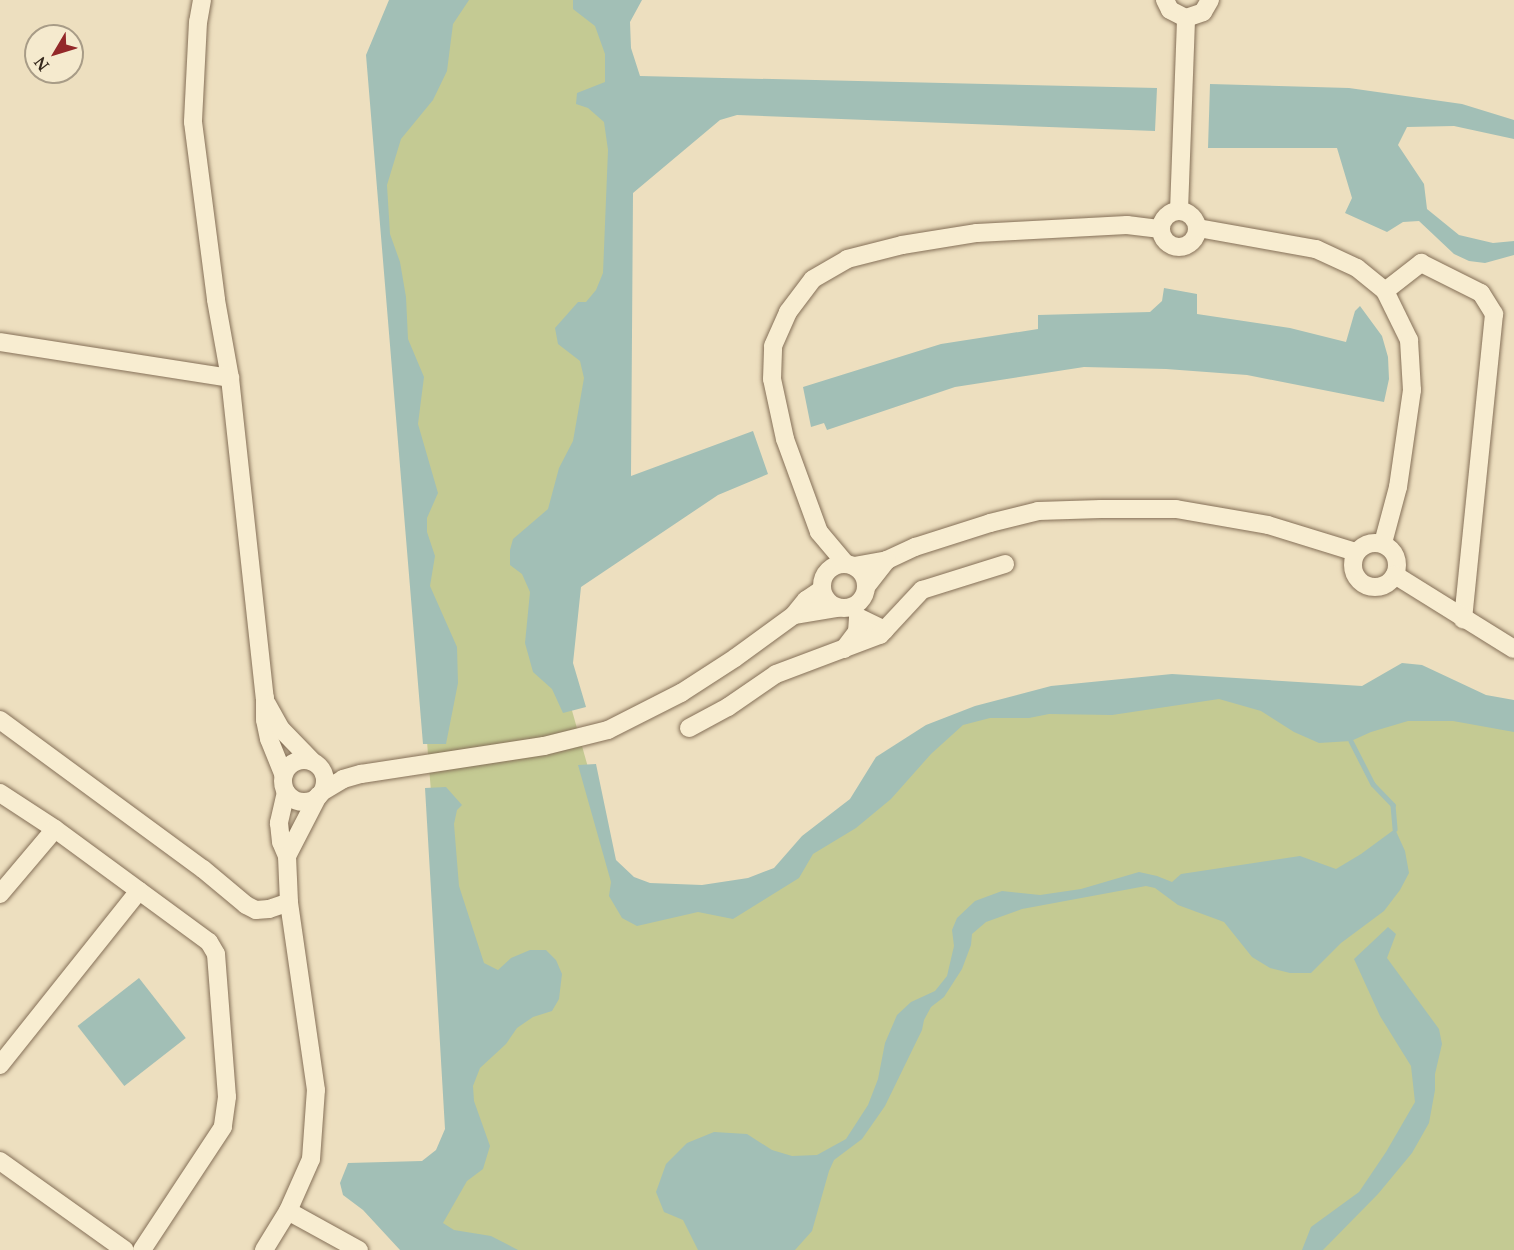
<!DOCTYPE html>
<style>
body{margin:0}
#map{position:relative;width:1514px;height:1250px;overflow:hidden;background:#eddfbf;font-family:"Noto Serif",serif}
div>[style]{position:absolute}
.green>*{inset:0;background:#c4ca93}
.water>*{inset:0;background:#a2bfb6;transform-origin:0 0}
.stream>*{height:4.5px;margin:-2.25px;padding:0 2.25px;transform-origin:2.25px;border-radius:2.25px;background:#a2bfb6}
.roads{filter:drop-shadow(0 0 2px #857058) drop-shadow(0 0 2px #857058)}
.street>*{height:18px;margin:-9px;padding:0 9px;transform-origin:9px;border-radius:9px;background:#f8edd1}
.street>.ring{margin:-9px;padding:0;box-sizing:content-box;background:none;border:18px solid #f8edd1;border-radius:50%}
span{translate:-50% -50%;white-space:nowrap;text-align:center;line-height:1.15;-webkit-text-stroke:4.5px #f5eace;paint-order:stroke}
.north{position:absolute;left:24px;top:24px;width:60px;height:60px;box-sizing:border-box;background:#f5eace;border:2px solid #a89c87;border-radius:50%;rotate:232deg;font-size:16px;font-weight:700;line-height:24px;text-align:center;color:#35281c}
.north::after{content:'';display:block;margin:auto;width:21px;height:27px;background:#932829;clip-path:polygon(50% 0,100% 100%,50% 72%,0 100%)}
</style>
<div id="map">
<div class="green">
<i style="clip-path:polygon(393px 0,619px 0,616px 459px,551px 636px,622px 888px,768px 884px,963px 717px,1215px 687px,1514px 720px,1514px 1250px,438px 1250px,458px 1132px,373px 61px)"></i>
</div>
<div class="water">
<i style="clip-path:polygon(389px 0,469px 0,453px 24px,447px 71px,433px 100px,401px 139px,387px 185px,390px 234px,400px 262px,406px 297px,408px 339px,424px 377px,418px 424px,438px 493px,427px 518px,427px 532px,435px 556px,430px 586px,457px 647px,458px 683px,446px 744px,423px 744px,366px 55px)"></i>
<i style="clip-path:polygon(573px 0,642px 0,630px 22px,631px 48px,640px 76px,1157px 88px,1155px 131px,737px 115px,720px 120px,633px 193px,631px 476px,753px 431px,768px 474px,718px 495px,581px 587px,573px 663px,586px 707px,563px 713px,552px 689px,533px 672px,525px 643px,530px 592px,522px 574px,510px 565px,510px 550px,513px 539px,548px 509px,559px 468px,573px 441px,584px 378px,580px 361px,558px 344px,555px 328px,578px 302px,586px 302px,596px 290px,603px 273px,608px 150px,604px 122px,588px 108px,576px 104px,577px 93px,605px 82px,605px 54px,595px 26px,573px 9px)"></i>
<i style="clip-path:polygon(1210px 84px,1349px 88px,1462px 104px,1514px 120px,1514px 139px,1454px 126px,1407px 127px,1398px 145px,1424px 184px,1427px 209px,1459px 235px,1493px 243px,1514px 241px,1514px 255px,1485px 263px,1469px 261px,1454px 254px,1419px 221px,1403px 222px,1387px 232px,1345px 213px,1352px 198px,1337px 148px,1208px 148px)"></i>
<i style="clip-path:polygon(1164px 288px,1197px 294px,1197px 314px,1290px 328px,1346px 342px,1355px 311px,1360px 306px,1382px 336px,1388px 357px,1389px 379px,1384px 402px,1247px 375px,1166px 369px,1084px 367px,955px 387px,827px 430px,824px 423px,811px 427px,803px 387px,941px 344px,1038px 329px,1038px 315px,1150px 312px,1162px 301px)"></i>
<i style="clip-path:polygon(1402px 663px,1422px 665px,1486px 695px,1514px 700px,1514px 732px,1453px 721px,1408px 721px,1371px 732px,1351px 741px,1319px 743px,1294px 732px,1261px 711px,1219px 699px,1112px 715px,1049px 714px,1029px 718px,990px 718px,963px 725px,931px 754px,891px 799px,856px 828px,813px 854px,799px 878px,733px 919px,698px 912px,637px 926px,622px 918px,609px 896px,611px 882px,578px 765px,596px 764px,616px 860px,634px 877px,650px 883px,702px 885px,748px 878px,774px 868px,802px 836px,850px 799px,876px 757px,926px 725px,975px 706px,1051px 686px,1172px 674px,1362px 686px)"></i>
<i style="clip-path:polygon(446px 787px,462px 805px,457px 810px,454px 824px,459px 886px,484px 963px,498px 970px,511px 958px,530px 950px,546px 950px,556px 960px,562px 974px,559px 999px,552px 1011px,533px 1017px,517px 1028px,506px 1044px,480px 1068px,473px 1086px,474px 1101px,490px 1146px,483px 1169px,467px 1181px,443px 1223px,454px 1230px,491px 1236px,518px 1250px,400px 1250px,363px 1210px,343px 1195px,340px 1183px,348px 1163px,422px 1161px,436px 1150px,445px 1129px,425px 788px)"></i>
<i style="clip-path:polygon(1395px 829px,1405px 851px,1409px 873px,1400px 890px,1384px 911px,1341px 943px,1311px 973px,1290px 973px,1270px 968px,1252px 957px,1224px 922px,1178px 905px,1155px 888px,1146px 886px,1022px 909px,986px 922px,972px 934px,971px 945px,962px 969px,944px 997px,931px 1007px,924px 1020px,922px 1030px,885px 1106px,862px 1139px,834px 1160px,829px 1171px,812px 1231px,795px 1250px,698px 1250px,683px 1220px,664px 1212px,656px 1192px,666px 1164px,687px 1143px,714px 1132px,747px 1134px,772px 1150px,792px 1156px,817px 1155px,846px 1139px,868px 1105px,878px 1079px,885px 1043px,897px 1015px,911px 1002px,935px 991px,947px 976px,954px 946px,952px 930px,957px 918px,975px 901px,1002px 891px,1040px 895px,1081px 889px,1139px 872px,1157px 876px,1172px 882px,1181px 874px,1300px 856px,1336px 869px,1361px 854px)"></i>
<i style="clip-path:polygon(1388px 927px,1396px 934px,1387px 958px,1439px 1029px,1442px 1044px,1435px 1074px,1435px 1090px,1429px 1123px,1412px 1153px,1378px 1194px,1323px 1250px,1302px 1250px,1311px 1227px,1359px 1192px,1386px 1152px,1415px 1102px,1411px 1066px,1380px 1016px,1354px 959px)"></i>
<i style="left:139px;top:978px;width:76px;height:78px;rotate:52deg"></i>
</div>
<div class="stream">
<i style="left:1351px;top:741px;width:48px;rotate:62.9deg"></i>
<i style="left:1373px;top:784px;width:29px;rotate:46deg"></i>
<i style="left:1393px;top:805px;width:24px;rotate:85deg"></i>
</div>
<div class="roads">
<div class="street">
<i style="left:202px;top:0;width:22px;rotate:100deg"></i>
<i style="left:198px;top:22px;width:100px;rotate:92.9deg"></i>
<i style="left:193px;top:122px;width:179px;rotate:82.6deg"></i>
<i style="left:216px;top:300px;width:79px;rotate:79.8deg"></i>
<i style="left:230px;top:378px;width:322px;rotate:83.8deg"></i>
<i style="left:265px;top:698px;width:22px;rotate:90deg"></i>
<i style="left:265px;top:720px;width:19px;rotate:78deg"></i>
<i style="left:269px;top:739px;width:38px;rotate:68deg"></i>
<i style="left:1165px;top:0;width:11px;rotate:63deg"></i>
<i style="left:1170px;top:10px;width:18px;rotate:27deg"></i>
<i style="left:1186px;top:18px;width:18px;rotate:-19deg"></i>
<i style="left:1203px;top:12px;width:14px;rotate:-60deg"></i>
<i class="ring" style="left:1161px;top:211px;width:18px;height:18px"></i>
<i style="left:1179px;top:211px;width:193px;rotate:-87.9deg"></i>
<i style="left:1198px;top:228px;width:120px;rotate:10.1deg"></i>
<i style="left:1316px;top:249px;width:45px;rotate:24.9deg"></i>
<i style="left:1357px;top:268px;width:36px;rotate:39deg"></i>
<i style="left:1385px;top:291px;width:55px;rotate:63.9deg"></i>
<i style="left:1409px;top:340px;width:50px;rotate:86.6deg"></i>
<i style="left:1412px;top:390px;width:98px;rotate:98.2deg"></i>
<i style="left:1398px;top:487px;width:58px;rotate:105deg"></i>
<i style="left:1385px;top:291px;width:46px;rotate:-37.9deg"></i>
<i style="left:1421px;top:263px;width:67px;rotate:26.6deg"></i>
<i style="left:1481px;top:293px;width:25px;rotate:58deg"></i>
<i style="left:1494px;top:314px;width:307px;rotate:95.8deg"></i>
<i style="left:0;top:342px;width:233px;rotate:8.9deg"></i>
<i class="ring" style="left:1353px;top:543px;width:26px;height:26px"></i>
<i style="left:887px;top:560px;width:31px;rotate:-25deg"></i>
<i style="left:915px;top:547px;width:79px;rotate:-17.7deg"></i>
<i style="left:990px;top:523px;width:49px;rotate:-14deg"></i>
<i style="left:1038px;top:511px;width:63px;rotate:-1.8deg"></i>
<i style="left:1101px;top:509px;width:75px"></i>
<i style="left:1176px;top:509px;width:93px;rotate:9.9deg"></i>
<i style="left:1268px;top:525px;width:92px;rotate:17.1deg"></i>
<i class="ring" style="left:822px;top:564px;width:26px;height:26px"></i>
<i style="left:846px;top:564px;width:42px;rotate:-130.2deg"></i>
<i style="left:819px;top:532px;width:99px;rotate:-110.1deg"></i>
<i style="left:785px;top:439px;width:61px;rotate:-102.2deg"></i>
<i style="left:772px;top:379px;width:33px;rotate:-88deg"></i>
<i style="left:773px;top:346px;width:37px;rotate:-66deg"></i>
<i style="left:788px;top:312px;width:41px;rotate:-52.9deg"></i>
<i style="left:813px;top:279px;width:39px;rotate:-30deg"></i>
<i style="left:847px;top:259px;width:57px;rotate:-14.3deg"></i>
<i style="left:902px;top:245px;width:76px;rotate:-9.1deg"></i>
<i style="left:977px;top:233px;width:150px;rotate:-3.1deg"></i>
<i style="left:1127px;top:225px;width:34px;rotate:7deg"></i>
<i style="left:854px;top:566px;width:34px;rotate:-10deg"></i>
<i style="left:887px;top:560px;width:34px;rotate:128deg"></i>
<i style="left:1395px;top:575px;width:140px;rotate:31.9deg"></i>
<i style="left:821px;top:590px;width:18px;rotate:146deg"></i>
<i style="left:806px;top:600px;width:19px;rotate:129deg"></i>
<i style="left:794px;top:615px;width:44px;rotate:-9.2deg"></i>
<i style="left:844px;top:649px;width:21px;rotate:-53deg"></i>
<i style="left:857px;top:632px;width:15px;rotate:-86deg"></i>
<i style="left:858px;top:617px;width:30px;rotate:26deg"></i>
<i style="left:267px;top:704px;width:29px;rotate:61deg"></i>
<i style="left:281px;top:729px;width:45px;rotate:45.9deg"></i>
<i style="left:0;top:720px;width:252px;rotate:36.3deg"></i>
<i style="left:203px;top:869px;width:56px;rotate:39.9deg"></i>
<i style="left:246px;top:905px;width:11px;rotate:27deg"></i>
<i style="left:256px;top:910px;width:13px;rotate:-4deg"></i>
<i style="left:269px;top:909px;width:21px;rotate:-19deg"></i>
<i style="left:689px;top:728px;width:44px;rotate:-28.3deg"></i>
<i style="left:728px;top:707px;width:58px;rotate:-34.5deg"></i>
<i style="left:776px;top:674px;width:111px;rotate:-20.6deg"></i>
<i style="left:880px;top:635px;width:62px;rotate:-47deg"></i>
<i style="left:922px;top:590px;width:87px;rotate:-17.4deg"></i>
<i class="ring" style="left:283px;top:760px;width:24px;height:24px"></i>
<i style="left:325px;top:790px;width:21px;rotate:-31deg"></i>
<i style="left:343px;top:779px;width:19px;rotate:-16deg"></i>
<i style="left:361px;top:774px;width:185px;rotate:-8.7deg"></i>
<i style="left:544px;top:746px;width:66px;rotate:-14deg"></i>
<i style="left:608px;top:730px;width:82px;rotate:-26.9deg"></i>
<i style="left:681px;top:693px;width:64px;rotate:-32.9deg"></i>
<i style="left:735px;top:658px;width:73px;rotate:-36.1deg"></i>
<i style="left:286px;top:792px;width:32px;rotate:103deg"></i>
<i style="left:279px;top:823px;width:19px;rotate:84deg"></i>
<i style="left:281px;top:842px;width:15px;rotate:67deg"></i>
<i style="left:287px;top:856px;width:68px;rotate:-62.7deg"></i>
<i style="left:0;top:793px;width:66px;rotate:33.2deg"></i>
<i style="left:55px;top:829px;width:191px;rotate:36.3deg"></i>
<i style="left:209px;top:942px;width:14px;rotate:60deg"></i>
<i style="left:216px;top:954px;width:143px;rotate:85.6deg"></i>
<i style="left:227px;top:1097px;width:30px;rotate:98deg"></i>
<i style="left:223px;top:1127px;width:147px;rotate:123.4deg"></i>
<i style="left:0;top:894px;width:85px;rotate:-49.8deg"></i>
<i style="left:0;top:1065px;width:223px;rotate:-51.4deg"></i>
<i style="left:0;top:1161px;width:153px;rotate:35.5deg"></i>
<i style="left:288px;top:1211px;width:81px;rotate:28.8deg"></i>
<i style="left:264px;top:1250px;width:46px;rotate:-58.4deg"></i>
<i style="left:288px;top:1211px;width:57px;rotate:-66.1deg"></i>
<i style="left:311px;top:1159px;width:69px;rotate:-85.9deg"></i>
<i style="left:316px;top:1090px;width:190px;rotate:-98.2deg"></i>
<i style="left:289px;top:902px;width:46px;rotate:-92.5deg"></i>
</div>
</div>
<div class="north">N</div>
</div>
